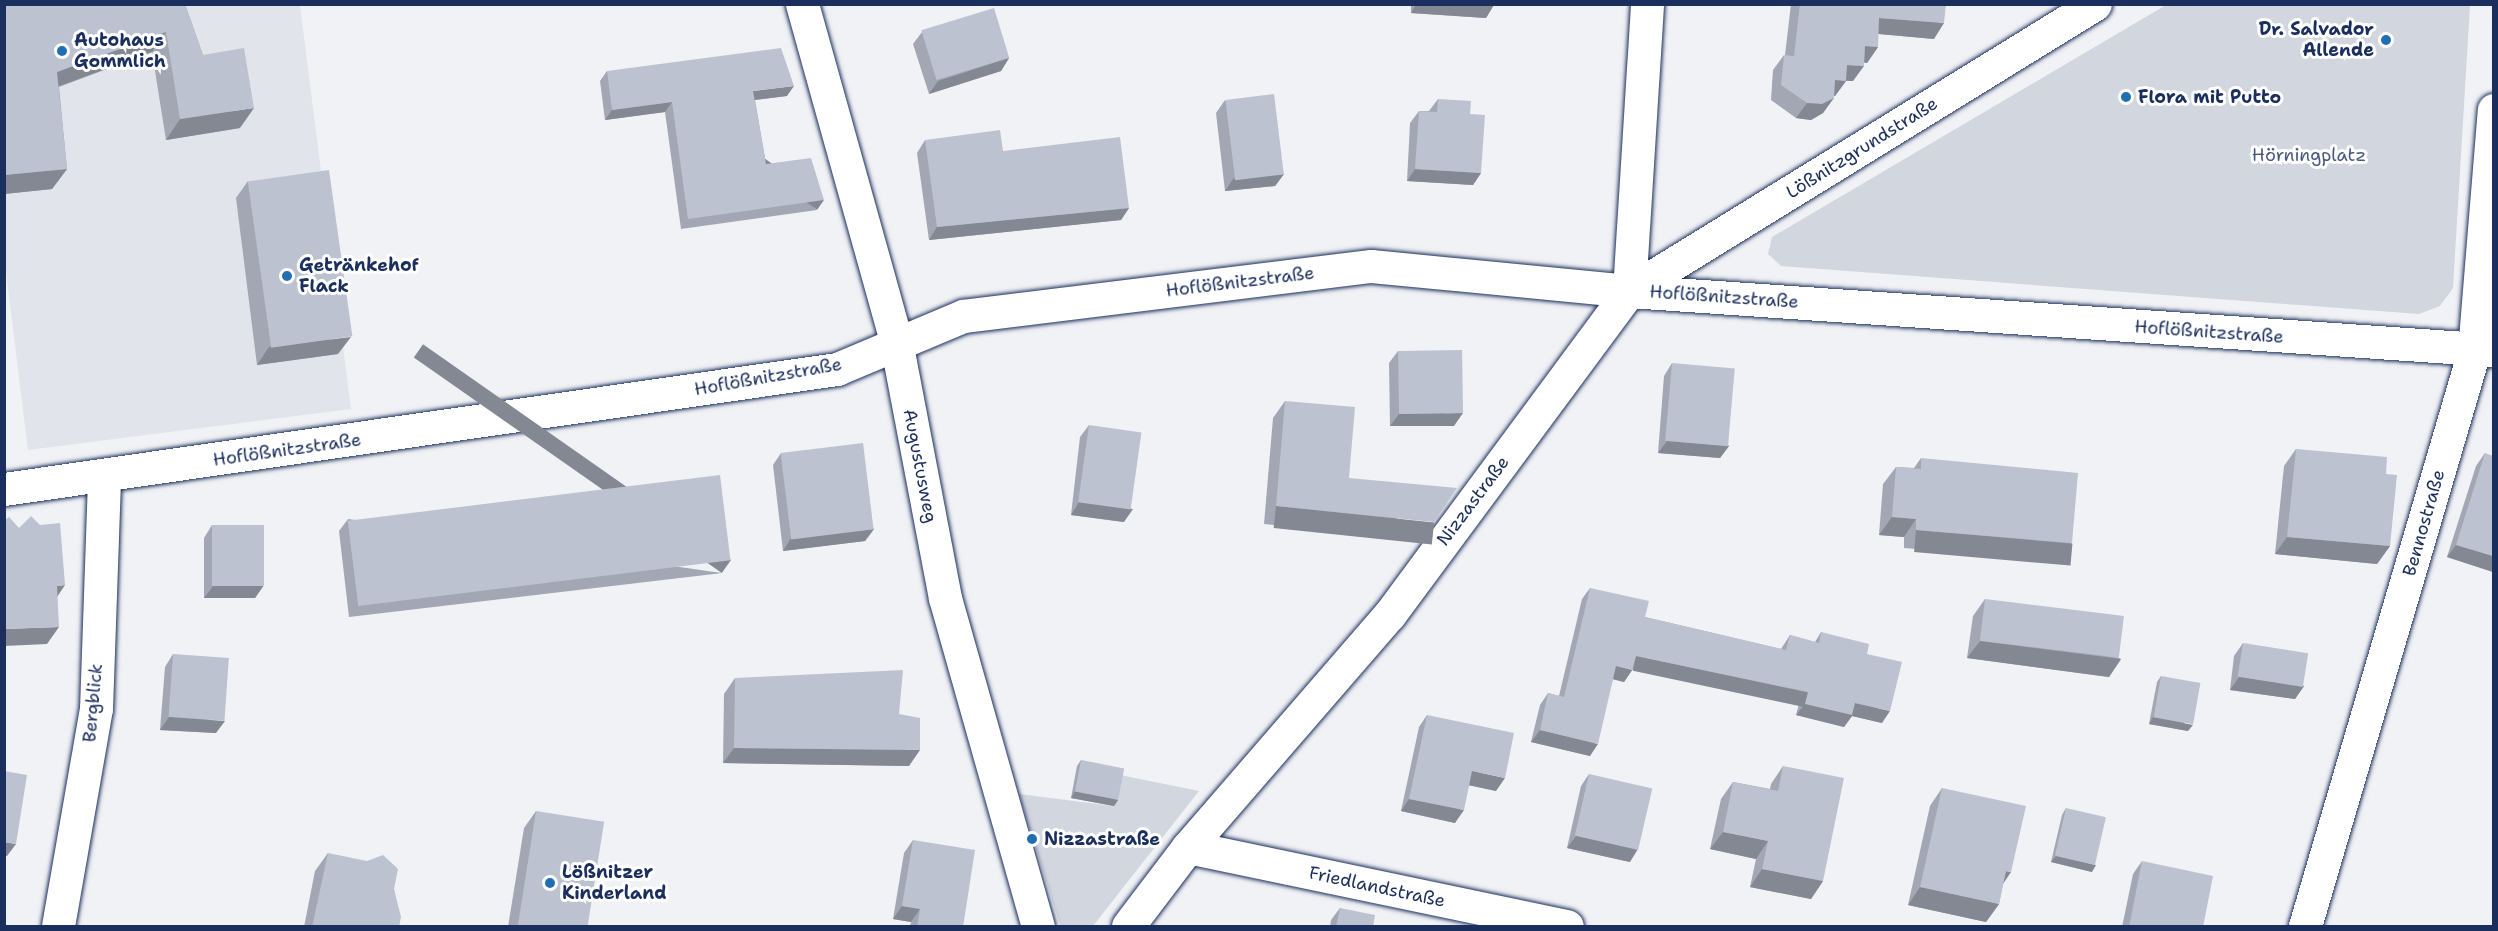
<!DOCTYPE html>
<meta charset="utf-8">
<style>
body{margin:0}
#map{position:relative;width:2498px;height:931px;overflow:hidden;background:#f1f2f5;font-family:"Shantell Sans",sans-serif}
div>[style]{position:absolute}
.built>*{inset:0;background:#e1e4ea}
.green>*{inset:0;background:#d2d6df}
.roads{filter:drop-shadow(0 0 2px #1b2f5e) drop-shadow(0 0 2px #1b2f5e)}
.minor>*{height:33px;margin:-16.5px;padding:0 16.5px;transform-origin:16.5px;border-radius:16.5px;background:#fff}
.wall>*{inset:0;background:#a2a7b3}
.shaded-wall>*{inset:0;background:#848892;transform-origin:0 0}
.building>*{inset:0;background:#bcc2d0;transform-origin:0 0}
.dots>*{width:16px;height:16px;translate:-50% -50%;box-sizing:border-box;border:3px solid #fff;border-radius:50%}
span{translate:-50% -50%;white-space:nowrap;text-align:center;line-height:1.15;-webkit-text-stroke:6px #fff;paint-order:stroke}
.poi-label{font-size:18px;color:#1b2f5e;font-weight:700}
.right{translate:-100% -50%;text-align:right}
.left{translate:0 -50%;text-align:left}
.street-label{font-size:18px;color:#1b2f5e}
.park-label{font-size:18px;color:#49597e}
.frame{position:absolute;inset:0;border:6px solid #1b2f5e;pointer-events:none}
</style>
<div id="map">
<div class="built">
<i style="clip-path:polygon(4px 5px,300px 5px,351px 409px,28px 450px,4px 256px)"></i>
</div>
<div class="green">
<i style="clip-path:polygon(2166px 5px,2470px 5px,2453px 288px,2440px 306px,2419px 314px,1781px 266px,1768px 254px,1772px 237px)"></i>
<i style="clip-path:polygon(1120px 775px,1199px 791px,1093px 926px,1060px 925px,1019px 794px,1113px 806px)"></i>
</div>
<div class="roads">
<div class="minor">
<i style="left:802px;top:4px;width:350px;rotate:74.4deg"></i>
<i style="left:896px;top:341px;width:262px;rotate:79.2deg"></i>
<i style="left:945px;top:598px;width:341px;rotate:74.2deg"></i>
<i style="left:1629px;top:291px;width:547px;rotate:-31.63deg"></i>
<i style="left:4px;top:489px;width:842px;rotate:-8.2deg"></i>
<i style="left:837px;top:369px;width:137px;rotate:-22.8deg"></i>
<i style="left:963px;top:316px;width:411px;rotate:-7deg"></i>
<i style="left:1371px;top:266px;width:259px;rotate:5.5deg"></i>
<i style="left:1629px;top:291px;width:867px;rotate:3.9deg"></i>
<i style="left:1188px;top:847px;width:387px;rotate:11.8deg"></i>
<i style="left:58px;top:926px;width:220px;rotate:-80.1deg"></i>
<i style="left:96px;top:709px;width:233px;rotate:-88deg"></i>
<i style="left:1128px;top:926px;width:99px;rotate:-52.8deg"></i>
<i style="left:1188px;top:847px;width:308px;rotate:-49.1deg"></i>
<i style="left:1390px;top:614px;width:402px;rotate:-53.5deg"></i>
<i style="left:1629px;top:291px;width:288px;rotate:-86.4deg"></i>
<i style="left:2305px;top:926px;width:599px;rotate:-73.62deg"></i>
<i style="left:2474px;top:351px;width:242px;rotate:-85.3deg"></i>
</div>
</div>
<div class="wall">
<i style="clip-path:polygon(4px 4px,185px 4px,203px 55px,240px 128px,166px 140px,152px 52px,59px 87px,67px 169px,52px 189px,4px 194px)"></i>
<i style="clip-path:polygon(1411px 4px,1494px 4px,1486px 18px,1411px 13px)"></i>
<i style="clip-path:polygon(1791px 4px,1946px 4px,1934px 39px,1878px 34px,1878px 47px,1867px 63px,1864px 62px,1853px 81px,1846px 81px,1835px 96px,1834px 96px,1823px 113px,1811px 120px,1796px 118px,1771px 100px,1773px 70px,1784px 55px,1785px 55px)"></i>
<i style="clip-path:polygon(922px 32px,1009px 58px,1001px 71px,929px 94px,913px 44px)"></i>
<i style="clip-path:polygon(607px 71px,787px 96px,755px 100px,766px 164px,817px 210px,681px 229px,665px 112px,605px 120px,600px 81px)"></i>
<i style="clip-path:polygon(1438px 99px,1470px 114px,1481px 173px,1473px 185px,1407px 181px,1410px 123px,1419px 111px,1429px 111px)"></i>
<i style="clip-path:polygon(1225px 100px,1284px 174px,1275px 186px,1225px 191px,1216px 113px)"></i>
<i style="clip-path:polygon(925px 140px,1003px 151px,1129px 208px,1121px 220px,929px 240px,917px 153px)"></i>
<i style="clip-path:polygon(248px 181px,338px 354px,257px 365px,236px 198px)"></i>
<i style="clip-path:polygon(1398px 351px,1454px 426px,1390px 426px,1389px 363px)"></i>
<i style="clip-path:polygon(1672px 363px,1729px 446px,1720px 458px,1658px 453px,1664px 376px)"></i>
<i style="clip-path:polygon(1285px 401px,1349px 478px,1422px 540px,1264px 524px,1273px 418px)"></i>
<i style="clip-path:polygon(1089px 425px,1124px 522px,1071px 515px,1080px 437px)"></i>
<i style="clip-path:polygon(2296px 449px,2386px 474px,2390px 546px,2377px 564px,2275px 554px,2284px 466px)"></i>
<i style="clip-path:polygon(781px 453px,874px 529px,865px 541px,783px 551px,773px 465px)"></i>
<i style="clip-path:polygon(2485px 453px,2493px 572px,2447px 557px,2476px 466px)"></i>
<i style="clip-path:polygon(1921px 458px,2072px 543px,2060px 561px,1904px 548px,1904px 537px,1879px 535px,1883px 484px,1896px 467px,1914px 468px)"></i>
<i style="clip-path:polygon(348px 519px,722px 573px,349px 617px,339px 531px)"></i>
<i style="clip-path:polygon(212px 525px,264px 585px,255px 598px,204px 598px,204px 538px)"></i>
<i style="clip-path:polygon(1590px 588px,1645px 617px,1781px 649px,1790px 635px,1815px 642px,1821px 632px,1867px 654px,1882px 723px,1852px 716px,1844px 727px,1796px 715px,1799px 704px,1633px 669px,1624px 682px,1613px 679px,1590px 756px,1531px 742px,1540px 705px,1548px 693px,1559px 696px,1582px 599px)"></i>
<i style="clip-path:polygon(1985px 599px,2121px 659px,2109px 677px,1967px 658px,1973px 616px)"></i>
<i style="clip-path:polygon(2243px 643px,2304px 686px,2295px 699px,2230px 690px,2234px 656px)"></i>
<i style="clip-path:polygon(173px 654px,216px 733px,160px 730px,165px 667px)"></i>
<i style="clip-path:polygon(2161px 676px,2188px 731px,2149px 724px,2157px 682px)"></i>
<i style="clip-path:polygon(735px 678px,899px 714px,909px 766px,723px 763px,724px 694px)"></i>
<i style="clip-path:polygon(1427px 715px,1496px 791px,1469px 785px,1455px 823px,1401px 811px,1419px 727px)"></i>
<i style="clip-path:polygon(1081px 760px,1118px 800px,1114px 806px,1071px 798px,1077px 766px)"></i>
<i style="clip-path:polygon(1783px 766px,1823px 881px,1811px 899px,1750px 887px,1756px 859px,1710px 849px,1721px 799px,1733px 782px,1770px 789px,1771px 784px)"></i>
<i style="clip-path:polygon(1589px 774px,1630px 862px,1567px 848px,1581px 786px)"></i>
<i style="clip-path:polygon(1942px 788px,2003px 884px,1999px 904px,1986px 922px,1908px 905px,1930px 806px)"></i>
<i style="clip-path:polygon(2066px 808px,2092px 872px,2051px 862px,2062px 815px)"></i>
<i style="clip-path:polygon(536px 811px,587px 927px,508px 927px,524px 828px)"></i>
<i style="clip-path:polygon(913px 840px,963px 927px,910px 927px,911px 922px,893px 919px,904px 853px)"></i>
<i style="clip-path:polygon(328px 853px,394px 889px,399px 927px,304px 927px,315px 871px)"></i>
<i style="clip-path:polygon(2142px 861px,2203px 927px,2122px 927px,2133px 874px)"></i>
<i style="clip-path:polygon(1340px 908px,1373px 927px,1330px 927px,1331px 920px)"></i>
</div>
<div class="shaded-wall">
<i style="clip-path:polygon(1416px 4px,1486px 4px,1494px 5px,1486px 18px,1411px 13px)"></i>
<i style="clip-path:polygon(1879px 18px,1944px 23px,1934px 39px,1869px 33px)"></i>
<i style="clip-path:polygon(166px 32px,152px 52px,43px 92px,57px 72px)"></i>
<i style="clip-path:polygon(1865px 46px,1878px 47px,1867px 63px,1854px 61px)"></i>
<i style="clip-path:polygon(1009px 58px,1001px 71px,929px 94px,938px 81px)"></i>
<i style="clip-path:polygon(1847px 65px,1864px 66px,1853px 81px,1836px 80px)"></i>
<i style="clip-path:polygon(1835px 80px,1846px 81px,1835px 96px,1824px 95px)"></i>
<i style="clip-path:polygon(794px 86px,787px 96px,746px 101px,753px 91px)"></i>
<i style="clip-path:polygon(1834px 98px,1823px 113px,1811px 120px,1796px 118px,1807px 103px)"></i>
<i style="clip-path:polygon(672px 102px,665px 112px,605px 120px,612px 110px)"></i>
<i style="clip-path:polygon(254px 108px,240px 128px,166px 140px,180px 119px)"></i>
<i style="clip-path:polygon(67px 169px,52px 189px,4px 194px,4px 175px)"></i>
<i style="clip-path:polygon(1415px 169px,1481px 173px,1473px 185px,1407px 181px)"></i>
<i style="clip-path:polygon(1284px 174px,1275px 186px,1225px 191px,1233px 179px)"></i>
<i style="left:824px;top:200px;width:12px;height:137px;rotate:125deg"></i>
<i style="clip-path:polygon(1129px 208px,1121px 220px,929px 240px,937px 227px)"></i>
<i style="clip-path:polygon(351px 337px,338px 354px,257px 365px,269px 347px)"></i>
<i style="clip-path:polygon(1463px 413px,1454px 426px,1390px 426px,1399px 414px)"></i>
<i style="clip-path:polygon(1667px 441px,1729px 446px,1720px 458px,1658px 453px)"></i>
<i style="clip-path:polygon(1079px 502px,1133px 509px,1124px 522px,1071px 515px)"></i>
<i style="left:1276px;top:506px;width:159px;height:22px;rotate:6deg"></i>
<i style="clip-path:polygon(1892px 517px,1916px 519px,1904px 537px,1879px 535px)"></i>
<i style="clip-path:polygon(874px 529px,865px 541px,783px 551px,791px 538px)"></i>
<i style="left:1916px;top:530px;width:157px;height:22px;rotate:5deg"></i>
<i style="clip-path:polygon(2287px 537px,2390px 546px,2377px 564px,2275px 554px)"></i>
<i style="clip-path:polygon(2456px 545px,2493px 556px,2493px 572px,2447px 557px)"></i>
<i style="left:731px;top:560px;width:16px;height:376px;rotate:125deg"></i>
<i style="clip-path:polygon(65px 585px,53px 603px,57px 586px)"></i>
<i style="clip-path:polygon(264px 585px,255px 598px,204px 598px,213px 586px)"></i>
<i style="clip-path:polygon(59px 627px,47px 644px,4px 646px,4px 629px)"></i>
<i style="clip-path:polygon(1980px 641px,2121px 659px,2109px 677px,1967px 658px)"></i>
<i style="left:1636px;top:656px;width:176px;height:15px;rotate:12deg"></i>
<i style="clip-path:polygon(1616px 666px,1632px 670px,1624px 682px,1608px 678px)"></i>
<i style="clip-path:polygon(2239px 677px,2304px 686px,2295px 699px,2230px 690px)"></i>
<i style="clip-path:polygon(1855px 703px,1890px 711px,1882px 723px,1852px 716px,1844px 727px,1796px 715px,1805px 704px)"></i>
<i style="clip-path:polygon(169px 717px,225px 721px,216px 733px,160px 730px)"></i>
<i style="clip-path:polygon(2153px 717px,2193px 725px,2188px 731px,2149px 724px)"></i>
<i style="clip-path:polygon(1540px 730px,1598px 744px,1590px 756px,1531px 742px)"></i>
<i style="clip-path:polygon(734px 748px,920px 750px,909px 766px,723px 763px)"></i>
<i style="clip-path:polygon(1472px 771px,1505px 778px,1496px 791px,1463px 784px)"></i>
<i style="clip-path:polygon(1075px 791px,1118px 800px,1114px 806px,1071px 798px)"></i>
<i style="clip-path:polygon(1409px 799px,1464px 810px,1455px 823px,1401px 811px)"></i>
<i style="clip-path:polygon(1723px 832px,1768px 841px,1756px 859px,1710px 849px)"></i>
<i style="clip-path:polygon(1576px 836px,1638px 849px,1630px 862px,1567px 848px)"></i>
<i style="clip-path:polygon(4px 842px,16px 844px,7px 856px,4px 856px)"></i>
<i style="clip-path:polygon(2056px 856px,2096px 865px,2092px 872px,2051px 862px)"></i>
<i style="clip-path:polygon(1762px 869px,1823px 881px,1811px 899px,1750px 887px)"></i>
<i style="clip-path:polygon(2006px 871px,2011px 872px,1999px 890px)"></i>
<i style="clip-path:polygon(1920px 887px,1999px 904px,1986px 922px,1908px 905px)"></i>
<i style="clip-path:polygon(902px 906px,920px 909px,911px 922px,893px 919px)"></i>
</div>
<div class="building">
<i style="clip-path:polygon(4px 4px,185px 4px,203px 55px,244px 48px,254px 108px,180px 119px,166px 32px,57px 72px,67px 169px,4px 175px)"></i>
<i style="clip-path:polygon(1800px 4px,1946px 4px,1944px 23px,1879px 18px,1878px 47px,1865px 46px,1864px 66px,1847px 65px,1846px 81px,1835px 80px,1834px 98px,1822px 104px,1807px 103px,1781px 85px,1784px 55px,1794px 56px)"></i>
<i style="left:994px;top:8px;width:52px;height:76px;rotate:73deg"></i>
<i style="clip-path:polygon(781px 48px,794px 86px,753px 91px,766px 164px,811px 158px,824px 200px,688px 219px,672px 102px,612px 110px,607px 71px)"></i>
<i style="left:1274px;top:94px;width:81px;height:49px;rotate:83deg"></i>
<i style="clip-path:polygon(1438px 99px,1471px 101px,1470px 114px,1485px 115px,1481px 173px,1415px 169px,1419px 111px,1437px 112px)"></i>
<i style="clip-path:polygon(1000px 130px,1003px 151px,1120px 137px,1129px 208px,937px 227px,925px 140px)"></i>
<i style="left:329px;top:170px;width:168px;height:82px;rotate:82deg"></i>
<i style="left:1462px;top:350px;width:63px;height:64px;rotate:89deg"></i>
<i style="left:1672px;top:363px;width:63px;height:78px;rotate:5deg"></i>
<i style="clip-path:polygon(1285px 401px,1355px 407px,1349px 478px,1457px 488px,1434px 522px,1276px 506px)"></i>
<i style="left:1089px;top:425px;width:53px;height:78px;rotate:8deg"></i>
<i style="left:863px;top:443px;width:87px;height:83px;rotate:83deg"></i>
<i style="clip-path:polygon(2296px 449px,2387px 457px,2386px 474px,2397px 475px,2390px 546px,2287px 537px)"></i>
<i style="clip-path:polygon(2485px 453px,2493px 456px,2493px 556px,2456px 545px)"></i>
<i style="clip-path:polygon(1921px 458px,2078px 473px,2072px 543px,1916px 530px,1916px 519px,1892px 517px,1896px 467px,1921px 469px)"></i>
<i style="left:720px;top:475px;width:86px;height:375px;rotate:83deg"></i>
<i style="clip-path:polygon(31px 516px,40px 525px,60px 523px,65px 585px,57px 586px,59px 627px,4px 629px,4px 521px,9px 517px,19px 528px)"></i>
<i style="left:212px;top:525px;width:52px;height:61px"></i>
<i style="clip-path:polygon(1590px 588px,1649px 601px,1645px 617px,1786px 650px,1790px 635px,1819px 643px,1821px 632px,1869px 644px,1867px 654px,1902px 662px,1890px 711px,1855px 703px,1852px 715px,1805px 704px,1808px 692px,1636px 656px,1632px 670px,1616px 666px,1598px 744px,1540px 730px,1548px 693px,1564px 697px)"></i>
<i style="left:1985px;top:599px;width:140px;height:42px;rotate:7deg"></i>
<i style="left:2243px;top:643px;width:66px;height:34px;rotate:9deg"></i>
<i style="left:173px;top:654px;width:56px;height:63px;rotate:4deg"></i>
<i style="clip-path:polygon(903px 670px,899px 714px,920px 718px,920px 750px,734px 748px,735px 678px)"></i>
<i style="left:2161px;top:676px;width:40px;height:42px;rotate:10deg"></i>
<i style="clip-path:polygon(1427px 715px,1514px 733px,1505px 778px,1472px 771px,1464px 810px,1409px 799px)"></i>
<i style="left:1081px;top:760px;width:44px;height:32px;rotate:11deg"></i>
<i style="clip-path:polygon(1783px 766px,1844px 778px,1823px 881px,1762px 869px,1768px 841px,1723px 832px,1733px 782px,1778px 791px)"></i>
<i style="clip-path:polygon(4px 771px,27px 775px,16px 844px,4px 842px)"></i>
<i style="left:1589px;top:774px;width:65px;height:63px;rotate:13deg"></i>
<i style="clip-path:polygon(1942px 788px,2026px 806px,2011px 872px,2006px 871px,1999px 904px,1920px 887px)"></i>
<i style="left:2066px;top:808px;width:41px;height:49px;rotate:13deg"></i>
<i style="left:536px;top:811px;width:69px;height:118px;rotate:9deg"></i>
<i style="clip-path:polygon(913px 840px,975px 850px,963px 927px,917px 927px,920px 909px,902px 906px)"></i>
<i style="clip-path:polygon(328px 853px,367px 861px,383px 855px,398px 869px,394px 889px,401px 917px,399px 927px,312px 927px)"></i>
<i style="clip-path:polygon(2142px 861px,2213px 876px,2203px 927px,2129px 927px)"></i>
<i style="clip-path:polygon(1340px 908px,1375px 915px,1373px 927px,1336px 927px)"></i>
</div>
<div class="dots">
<i style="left:2386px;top:40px;background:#1f6fb2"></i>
<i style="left:62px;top:51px;background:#1f6fb2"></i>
<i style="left:2126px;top:97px;background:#1f6fb2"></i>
<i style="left:287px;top:276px;background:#1f6fb2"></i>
<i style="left:1032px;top:839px;background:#1f6fb2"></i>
<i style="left:550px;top:883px;background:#1f6fb2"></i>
</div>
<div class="poi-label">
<span class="right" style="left:2374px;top:40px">Dr. Salvador<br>Allende</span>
<span class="left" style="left:74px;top:51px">Autohaus<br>Gommlich</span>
<span class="left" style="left:2138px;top:97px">Flora mit Putto</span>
<span class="left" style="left:299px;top:276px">Getränkehof<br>Flack</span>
<span class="left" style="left:1044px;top:839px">Nizzastraße</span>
<span class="left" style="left:562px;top:883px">Lößnitzer<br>Kinderland</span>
</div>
<div class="street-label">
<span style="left:1862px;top:148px;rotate:-32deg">Lößnitzgrundstraße</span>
<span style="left:1240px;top:282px;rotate:-7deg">Hoflößnitzstraße</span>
<span style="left:1724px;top:297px;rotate:4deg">Hoflößnitzstraße</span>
<span style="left:2209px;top:332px;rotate:4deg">Hoflößnitzstraße</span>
<span style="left:768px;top:377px;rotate:-10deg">Hoflößnitzstraße</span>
<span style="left:287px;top:450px;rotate:-8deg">Hoflößnitzstraße</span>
<span style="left:920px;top:466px;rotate:79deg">Augustusweg</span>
<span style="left:1473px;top:501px;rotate:-53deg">Nizzastraße</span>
<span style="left:2424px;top:523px;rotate:-74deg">Bennostraße</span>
<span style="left:93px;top:703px;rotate:-85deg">Bergblick</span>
<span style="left:1377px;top:887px;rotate:12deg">Friedlandstraße</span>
</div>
<div class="park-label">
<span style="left:2309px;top:155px">Hörningplatz</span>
</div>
<div class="frame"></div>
</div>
